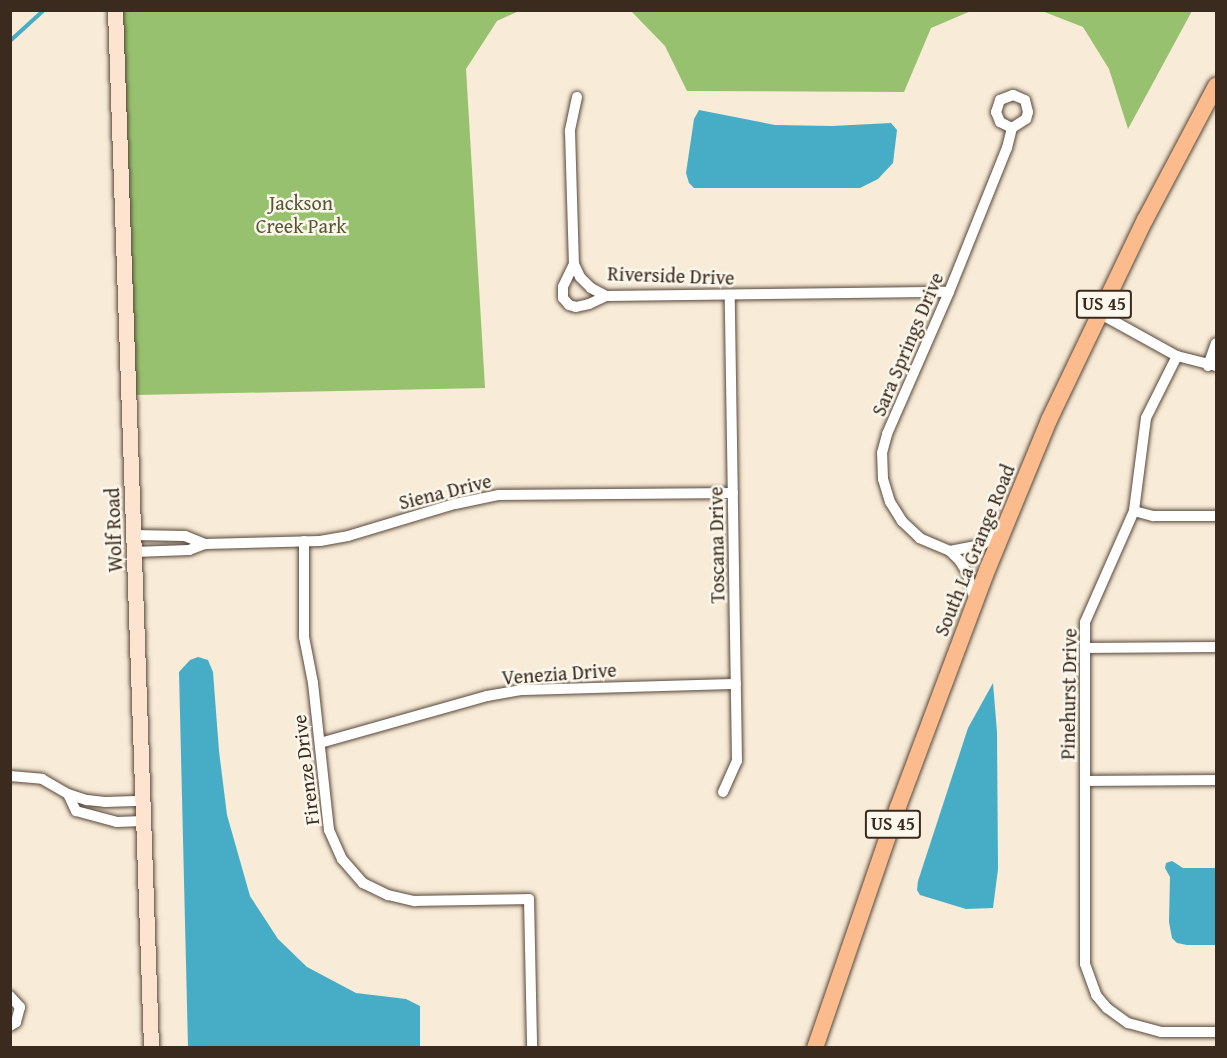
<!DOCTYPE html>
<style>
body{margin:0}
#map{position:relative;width:1227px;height:1058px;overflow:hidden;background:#f8ebd7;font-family:"Gentium Book Plus",serif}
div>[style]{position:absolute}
.green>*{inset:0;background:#97c16e}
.water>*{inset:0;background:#47adc6}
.stream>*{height:4px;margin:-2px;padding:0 2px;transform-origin:2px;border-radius:2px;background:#47adc6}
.roads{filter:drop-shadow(0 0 2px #57473a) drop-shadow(0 0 2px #57473a)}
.street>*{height:10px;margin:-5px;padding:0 5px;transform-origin:5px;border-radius:5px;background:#fff}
.secondary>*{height:15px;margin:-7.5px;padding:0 7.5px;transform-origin:7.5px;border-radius:7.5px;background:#fde4d1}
.primary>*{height:16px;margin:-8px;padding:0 8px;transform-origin:8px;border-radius:8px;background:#fbbb8d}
span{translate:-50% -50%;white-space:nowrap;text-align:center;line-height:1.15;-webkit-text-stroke:5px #fbf7ec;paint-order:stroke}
.shield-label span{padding:2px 4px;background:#fbf7ec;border:2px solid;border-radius:4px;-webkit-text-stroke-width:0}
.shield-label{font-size:18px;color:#3b2a1e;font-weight:700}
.park-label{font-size:20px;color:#575736}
.street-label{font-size:20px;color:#3b2a1e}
.frame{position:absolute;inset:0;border:12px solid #3b2a1e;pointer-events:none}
</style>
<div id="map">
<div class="green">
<i style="clip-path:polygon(519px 11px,497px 21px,466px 69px,485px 388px,136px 395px,119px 12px)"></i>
<i style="clip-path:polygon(631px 11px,971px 11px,931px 28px,904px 92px,687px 91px,665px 46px)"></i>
<i style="clip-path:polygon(1042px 11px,1192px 11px,1128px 129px,1109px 69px,1083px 27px)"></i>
</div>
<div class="water">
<i style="clip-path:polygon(699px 110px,775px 125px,832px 126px,891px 123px,897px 130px,893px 163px,878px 179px,860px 188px,694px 188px,689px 183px,686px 173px,694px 119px)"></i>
<i style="clip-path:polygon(198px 657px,208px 660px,213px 672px,219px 751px,227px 815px,250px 896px,278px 939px,307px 967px,356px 993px,406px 999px,420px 1006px,420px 1047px,188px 1047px,179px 672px,190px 660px)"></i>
<i style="clip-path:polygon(993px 683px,997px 732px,998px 869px,993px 908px,966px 909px,920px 895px,917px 890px,918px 881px,968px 728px)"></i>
<i style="clip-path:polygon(1172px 861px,1183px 868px,1216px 868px,1216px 945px,1187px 945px,1177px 943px,1172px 938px,1169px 922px,1170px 877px,1165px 868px,1166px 863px)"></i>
</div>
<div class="stream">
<i style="left:10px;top:41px;width:46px;rotate:-42.4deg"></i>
</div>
<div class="roads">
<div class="street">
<i style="left:577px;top:97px;width:35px;rotate:102deg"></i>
<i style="left:570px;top:131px;width:133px;rotate:88.3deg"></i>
<i style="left:574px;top:264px;width:14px;rotate:65deg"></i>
<i style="left:580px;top:277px;width:16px;rotate:45deg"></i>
<i style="left:591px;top:288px;width:17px;rotate:28deg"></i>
<i style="left:606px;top:296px;width:343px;rotate:-0.7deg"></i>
<i style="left:574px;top:264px;width:25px;rotate:116deg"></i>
<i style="left:563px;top:287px;width:11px;rotate:90deg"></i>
<i style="left:563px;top:298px;width:9px;rotate:49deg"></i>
<i style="left:569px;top:305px;width:7px;rotate:16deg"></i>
<i style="left:576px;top:307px;width:13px;rotate:-13deg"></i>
<i style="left:589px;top:304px;width:19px;rotate:-25deg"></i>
<i style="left:1099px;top:313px;width:89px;rotate:28.9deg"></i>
<i style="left:1177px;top:356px;width:40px;rotate:14.4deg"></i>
<i style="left:1177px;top:356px;width:69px;rotate:116.6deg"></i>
<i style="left:1146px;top:418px;width:94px;rotate:97.4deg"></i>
<i style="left:1134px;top:511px;width:121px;rotate:113.8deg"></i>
<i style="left:1085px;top:622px;width:342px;rotate:90deg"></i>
<i style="left:1085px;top:964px;width:33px;rotate:70deg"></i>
<i style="left:1096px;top:995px;width:17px;rotate:50deg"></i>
<i style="left:1107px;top:1008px;width:26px;rotate:36deg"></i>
<i style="left:1128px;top:1023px;width:34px;rotate:15deg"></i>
<i style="left:1161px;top:1032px;width:55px"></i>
<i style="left:1208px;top:366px;width:24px;rotate:-71deg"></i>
<i style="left:1134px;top:511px;width:20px;rotate:15deg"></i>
<i style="left:1153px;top:516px;width:63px"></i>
<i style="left:134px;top:535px;width:51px;rotate:1.1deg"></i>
<i style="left:185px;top:536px;width:22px;rotate:22deg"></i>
<i style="left:304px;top:541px;width:96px;rotate:90deg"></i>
<i style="left:304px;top:637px;width:47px;rotate:78.9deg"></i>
<i style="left:313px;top:683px;width:148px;rotate:83.8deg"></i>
<i style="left:329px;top:830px;width:32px;rotate:66deg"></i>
<i style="left:342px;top:859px;width:32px;rotate:49deg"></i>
<i style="left:363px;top:883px;width:28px;rotate:26deg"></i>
<i style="left:388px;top:895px;width:28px;rotate:13deg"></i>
<i style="left:415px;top:901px;width:114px;rotate:-1deg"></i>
<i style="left:529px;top:899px;width:149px;rotate:88.8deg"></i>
<i style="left:950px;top:551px;width:33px;rotate:-11deg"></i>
<i style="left:982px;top:545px;width:24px;rotate:-36deg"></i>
<i style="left:134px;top:552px;width:55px;rotate:-2.1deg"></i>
<i style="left:189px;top:550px;width:17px;rotate:-21deg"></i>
<i style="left:205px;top:544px;width:115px;rotate:-1.5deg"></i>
<i style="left:320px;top:541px;width:28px;rotate:-10deg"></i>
<i style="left:348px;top:536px;width:112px;rotate:-16.7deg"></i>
<i style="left:455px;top:504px;width:45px;rotate:-11.6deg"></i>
<i style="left:499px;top:495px;width:234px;rotate:-0.5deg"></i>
<i style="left:975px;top:601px;width:28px;rotate:-105deg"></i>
<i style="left:968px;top:574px;width:15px;rotate:-122deg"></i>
<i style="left:960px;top:561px;width:14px;rotate:-135deg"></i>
<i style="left:950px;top:551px;width:33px;rotate:-157deg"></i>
<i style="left:920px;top:538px;width:25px;rotate:-137deg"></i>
<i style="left:902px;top:521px;width:22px;rotate:-122deg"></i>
<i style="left:890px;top:502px;width:24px;rotate:-107deg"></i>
<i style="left:883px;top:479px;width:26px;rotate:-92deg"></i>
<i style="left:882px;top:453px;width:20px;rotate:-75deg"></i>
<i style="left:887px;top:434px;width:155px;rotate:-66.4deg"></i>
<i style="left:949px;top:292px;width:155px;rotate:-68.1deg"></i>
<i style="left:1007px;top:148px;width:21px;rotate:-76deg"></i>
<i style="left:1012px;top:128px;width:17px;rotate:-33deg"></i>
<i style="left:1026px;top:119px;width:7px;rotate:-74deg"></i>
<i style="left:1028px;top:112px;width:12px;rotate:-104deg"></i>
<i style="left:1025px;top:100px;width:13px;rotate:-157deg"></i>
<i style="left:1013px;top:95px;width:14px;rotate:159deg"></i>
<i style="left:1000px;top:100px;width:13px;rotate:108deg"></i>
<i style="left:996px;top:112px;width:11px;rotate:68deg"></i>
<i style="left:1000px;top:122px;width:13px;rotate:27deg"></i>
<i style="left:1085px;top:648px;width:131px;rotate:-0.4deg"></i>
<i style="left:320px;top:743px;width:173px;rotate:-15.7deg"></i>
<i style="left:487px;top:696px;width:34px;rotate:-10deg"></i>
<i style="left:520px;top:690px;width:216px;rotate:-1.6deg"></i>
<i style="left:10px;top:776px;width:32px;rotate:5deg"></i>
<i style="left:42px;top:779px;width:30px;rotate:30deg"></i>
<i style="left:68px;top:794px;width:20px;rotate:18deg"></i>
<i style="left:87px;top:800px;width:18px;rotate:6deg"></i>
<i style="left:105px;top:802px;width:38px;rotate:-2deg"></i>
<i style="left:1085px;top:781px;width:131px;rotate:-0.4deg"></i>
<i style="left:723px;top:792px;width:34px;rotate:-66deg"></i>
<i style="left:737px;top:761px;width:466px;rotate:-90.9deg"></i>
<i style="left:68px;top:794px;width:19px;rotate:65deg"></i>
<i style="left:76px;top:811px;width:42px;rotate:15deg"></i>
<i style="left:117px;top:822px;width:26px;rotate:-2deg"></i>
<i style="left:10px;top:996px;width:15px;rotate:48deg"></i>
<i style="left:20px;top:1007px;width:16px;rotate:105deg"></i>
<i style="left:16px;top:1022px;width:7px;rotate:146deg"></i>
</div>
<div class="secondary">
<i style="left:115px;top:10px;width:1039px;rotate:88.01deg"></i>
</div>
<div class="primary">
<i style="left:815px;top:1048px;width:255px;rotate:-71deg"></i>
<i style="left:898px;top:807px;width:255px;rotate:-69.4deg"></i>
<i style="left:988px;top:568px;width:160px;rotate:-67.6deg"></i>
<i style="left:1049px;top:420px;width:222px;rotate:-64.4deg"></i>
<i style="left:1145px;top:220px;width:152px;rotate:-62.1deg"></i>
</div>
</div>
<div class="shield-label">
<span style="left:1104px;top:304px">US 45</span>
<span style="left:893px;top:824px">US 45</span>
</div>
<div class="park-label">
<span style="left:301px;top:214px">Jackson<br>Creek Park</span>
</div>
<div class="street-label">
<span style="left:671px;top:275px;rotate:2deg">Riverside Drive</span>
<span style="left:907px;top:344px;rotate:-67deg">Sara Springs Drive</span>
<span style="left:445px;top:491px;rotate:-14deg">Siena Drive</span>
<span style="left:113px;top:530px;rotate:-92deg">Wolf Road</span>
<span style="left:716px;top:545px;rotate:-91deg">Toscana Drive</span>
<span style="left:974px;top:550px;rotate:-68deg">South La Grange Road</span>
<span style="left:559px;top:673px;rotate:-4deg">Venezia Drive</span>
<span style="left:1068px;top:694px;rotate:-89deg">Pinehurst Drive</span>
<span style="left:305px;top:770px;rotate:-97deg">Firenze Drive</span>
</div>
<div class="frame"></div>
</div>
